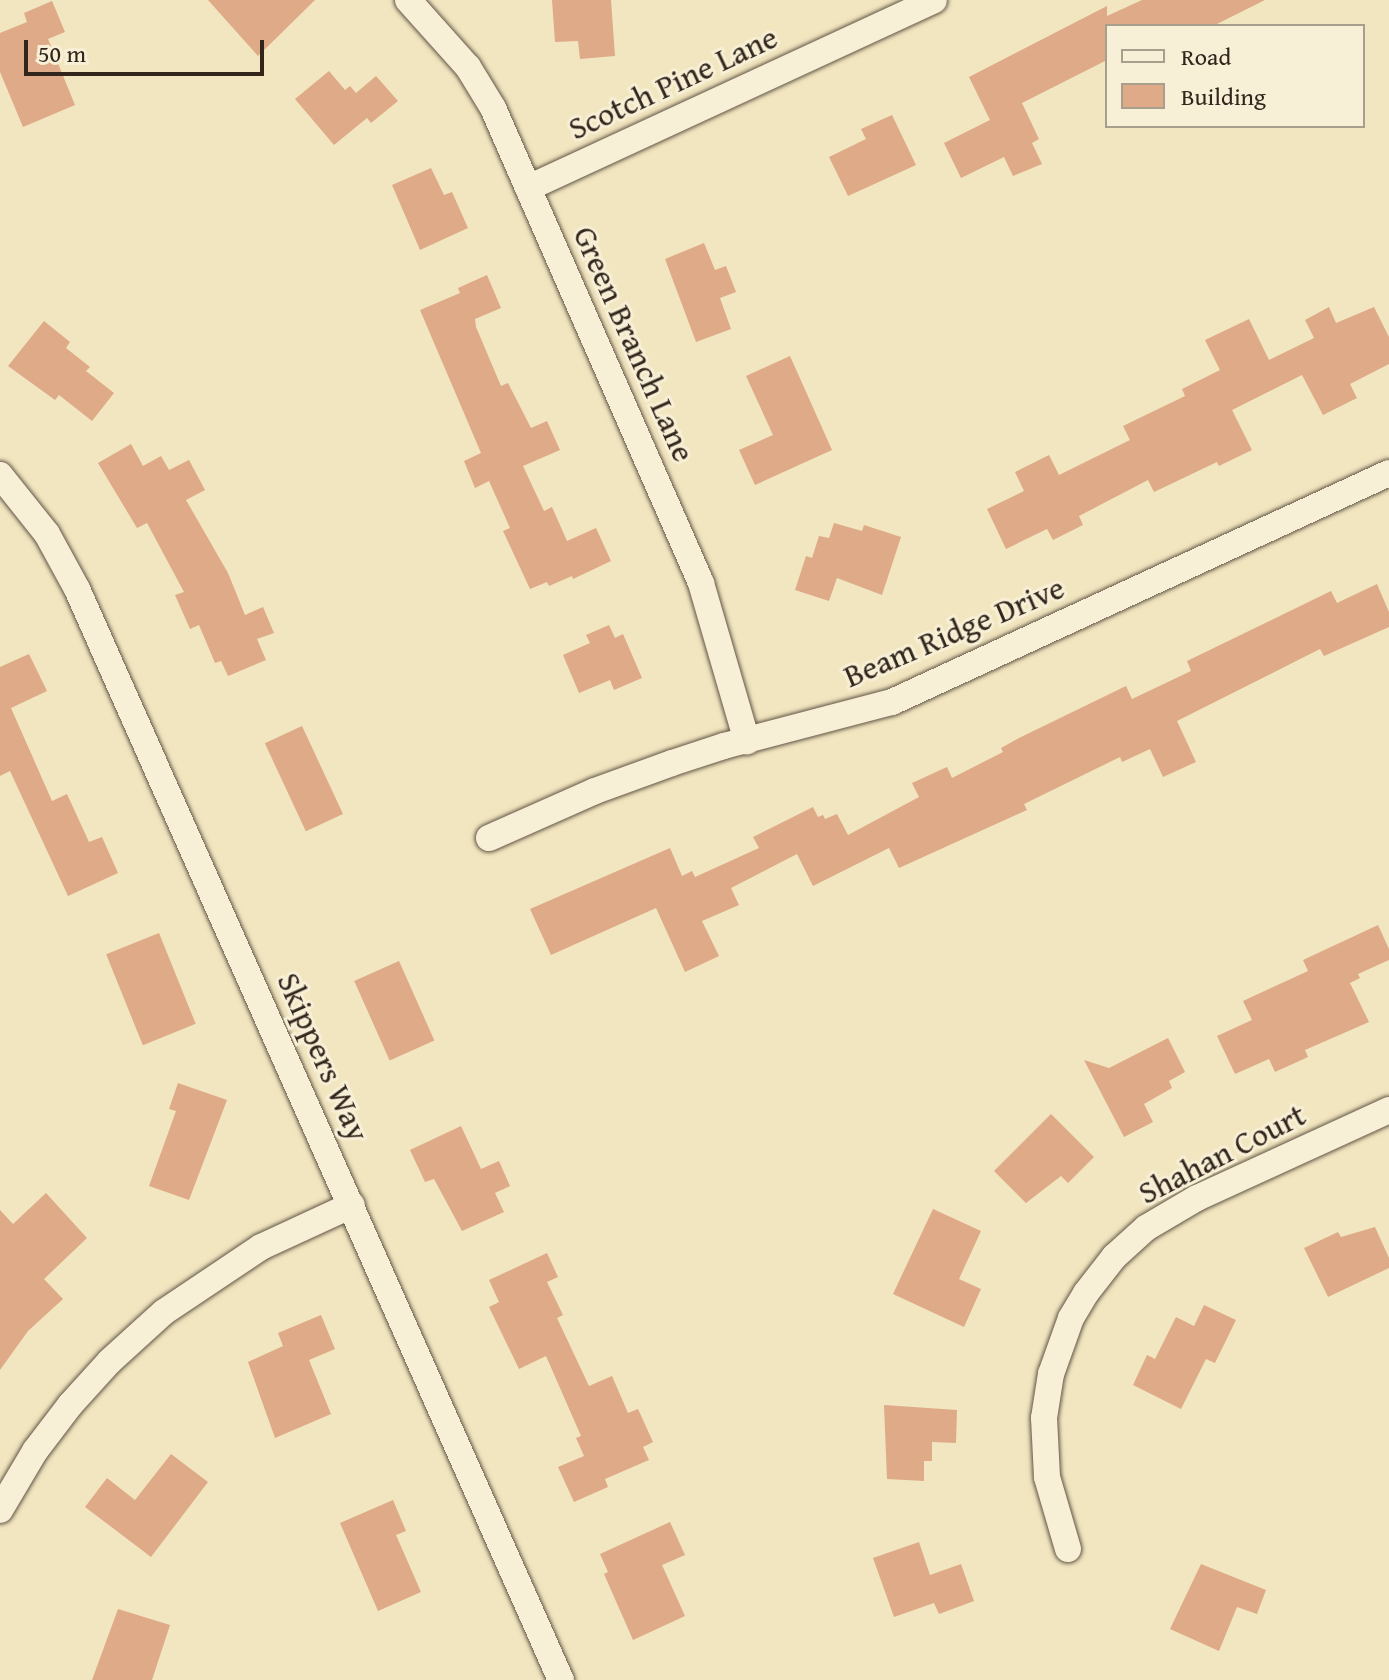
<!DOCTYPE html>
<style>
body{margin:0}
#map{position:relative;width:1389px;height:1680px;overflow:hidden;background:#f2e6c0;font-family:"Gentium Book Plus",serif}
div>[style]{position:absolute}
.building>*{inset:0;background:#deaa87;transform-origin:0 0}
.roads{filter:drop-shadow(0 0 2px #625545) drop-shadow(0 0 2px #625545)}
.minor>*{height:26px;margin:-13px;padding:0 13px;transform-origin:13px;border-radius:13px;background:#f7efd6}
span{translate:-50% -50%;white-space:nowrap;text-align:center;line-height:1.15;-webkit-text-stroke:6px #f7efd6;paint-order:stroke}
.street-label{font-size:32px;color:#32251c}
.legend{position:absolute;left:1105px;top:24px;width:260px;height:104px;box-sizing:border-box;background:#f7efd6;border:2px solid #a89e8c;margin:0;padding:10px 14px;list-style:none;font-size:24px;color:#32251c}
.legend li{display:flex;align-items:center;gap:16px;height:40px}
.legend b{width:40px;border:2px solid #a89e8c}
.scale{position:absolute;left:24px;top:40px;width:240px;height:36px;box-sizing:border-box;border:4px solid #32251c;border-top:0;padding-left:10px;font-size:24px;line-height:28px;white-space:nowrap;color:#32251c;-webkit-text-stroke:6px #f7efd6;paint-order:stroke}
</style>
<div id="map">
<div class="building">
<i style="clip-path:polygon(208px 0,315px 0,258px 56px)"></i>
<i style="clip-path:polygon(552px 0,611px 0,615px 56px,580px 59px,578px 41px,555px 42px)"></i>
<i style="clip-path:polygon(1142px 0,1265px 0,1213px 26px,1107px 26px,1107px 60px,1022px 103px,1039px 139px,1032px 143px,1042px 164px,1013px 176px,1004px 157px,961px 178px,944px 143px,990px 120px,969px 77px,1107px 6px,1107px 16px)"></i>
<i style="clip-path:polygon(52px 1px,65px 32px,48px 39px,75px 105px,23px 127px,0 72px,0 33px,27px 22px,24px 13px)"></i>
<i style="clip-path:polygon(329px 71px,345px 90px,350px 86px,356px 93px,376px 76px,398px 101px,371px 123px,367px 118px,334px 145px,295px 99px)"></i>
<i style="clip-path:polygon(892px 115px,916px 165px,848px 196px,829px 157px,866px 139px,861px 129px)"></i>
<i style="clip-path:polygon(431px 168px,444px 195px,452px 192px,468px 228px,420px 250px,392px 185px)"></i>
<i style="clip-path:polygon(704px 243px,715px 270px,726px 266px,736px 292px,720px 298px,731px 329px,696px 342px,665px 259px)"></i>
<i style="clip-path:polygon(487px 275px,501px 308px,475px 319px,476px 327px,501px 386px,508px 383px,531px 428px,547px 421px,560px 450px,523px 466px,544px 511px,552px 507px,567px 541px,596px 528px,611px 561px,573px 579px,572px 576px,549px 586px,547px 582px,530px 589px,503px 531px,510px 528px,489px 481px,475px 488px,464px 461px,481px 453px,420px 310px,460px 293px,458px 288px)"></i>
<i style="clip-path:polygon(1329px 307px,1336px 323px,1374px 307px,1389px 337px,1389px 364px,1350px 384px,1357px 398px,1323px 415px,1302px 375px,1232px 410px,1252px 450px,1219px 466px,1217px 462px,1154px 492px,1148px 480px,1079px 516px,1083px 525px,1053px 540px,1047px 529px,1006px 549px,987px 509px,1024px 491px,1015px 472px,1049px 455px,1059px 475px,1130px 440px,1123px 426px,1185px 396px,1182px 389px,1220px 370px,1205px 340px,1249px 319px,1269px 360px,1314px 338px,1305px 320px)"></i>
<i style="clip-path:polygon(44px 321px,70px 342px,66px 348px,90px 367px,86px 371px,114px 393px,92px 421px,59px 395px,55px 400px,8px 366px)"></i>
<i style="clip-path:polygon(790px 356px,832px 450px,755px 485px,739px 450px,773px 435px,746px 376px)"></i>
<i style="clip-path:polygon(131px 444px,143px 466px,161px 456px,169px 470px,189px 460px,205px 490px,186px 500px,228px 573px,245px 615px,263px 607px,274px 633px,257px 639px,266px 660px,228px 676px,221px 661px,215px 663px,199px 625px,190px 629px,175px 595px,184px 592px,147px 523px,137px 528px,98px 463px)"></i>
<i style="clip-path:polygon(834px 523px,862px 531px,864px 525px,901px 537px,882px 595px,837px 578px,829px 601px,795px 590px,806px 556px,812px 558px,819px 536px,829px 538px)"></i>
<i style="clip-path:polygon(1377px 584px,1389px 612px,1389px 627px,1324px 656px,1320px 649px,1177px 721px,1196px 762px,1163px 777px,1150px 749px,1122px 762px,1120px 757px,1024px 804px,1027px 810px,899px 868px,889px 848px,813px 886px,797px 854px,731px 888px,739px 905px,702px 921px,719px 956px,685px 972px,656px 908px,551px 955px,530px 909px,670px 848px,682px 876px,692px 871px,695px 877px,759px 848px,753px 837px,813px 807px,818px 817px,823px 815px,825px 819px,837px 814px,848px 835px,919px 797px,912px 783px,947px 767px,952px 778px,1003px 752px,1001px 748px,1019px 738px,1126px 686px,1132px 699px,1191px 671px,1187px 661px,1331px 591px,1337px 603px)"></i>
<i style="clip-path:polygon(609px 625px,615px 638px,623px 634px,642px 678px,614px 690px,610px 680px,579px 693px,563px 655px,590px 643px,586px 635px)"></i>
<i style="clip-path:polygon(29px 654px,47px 691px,11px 708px,52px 801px,67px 794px,89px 842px,102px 837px,118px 873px,68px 896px,10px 771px,0 776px,0 667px)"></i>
<i style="left:302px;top:726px;width:97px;height:41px;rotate:65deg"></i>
<i style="clip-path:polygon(1378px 925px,1389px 949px,1389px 960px,1358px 974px,1360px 978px,1350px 983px,1369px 1022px,1305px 1050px,1308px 1057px,1275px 1072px,1269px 1059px,1235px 1074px,1217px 1036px,1252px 1020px,1243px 1001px,1308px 971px,1303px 960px)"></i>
<i style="left:159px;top:933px;width:98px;height:57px;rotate:68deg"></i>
<i style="left:399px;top:961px;width:87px;height:49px;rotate:66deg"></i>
<i style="clip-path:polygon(1168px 1038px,1185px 1072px,1169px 1081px,1172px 1088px,1144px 1104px,1153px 1122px,1124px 1137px,1084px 1060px,1109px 1068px)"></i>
<i style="clip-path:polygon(178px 1083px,227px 1100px,189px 1200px,149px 1186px,176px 1111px,169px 1109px)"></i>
<i style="clip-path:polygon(1051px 1114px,1094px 1157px,1068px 1183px,1061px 1176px,1026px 1203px,994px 1171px)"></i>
<i style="clip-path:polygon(461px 1126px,481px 1169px,499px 1161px,510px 1186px,495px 1193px,504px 1212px,462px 1231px,434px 1179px,425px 1182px,410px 1150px)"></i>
<i style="clip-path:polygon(46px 1193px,87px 1238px,44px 1279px,63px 1299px,28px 1331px,0 1370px,0 1210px,13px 1224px)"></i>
<i style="clip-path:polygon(933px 1209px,981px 1231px,959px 1279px,981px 1289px,964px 1327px,893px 1294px)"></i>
<i style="clip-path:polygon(1375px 1227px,1389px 1258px,1389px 1268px,1328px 1297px,1304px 1248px,1338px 1232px,1341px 1237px)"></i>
<i style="clip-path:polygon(547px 1253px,558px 1277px,547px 1282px,563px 1315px,557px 1318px,589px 1386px,612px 1376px,628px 1413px,638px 1409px,653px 1442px,643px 1447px,649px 1460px,605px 1479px,608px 1487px,574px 1502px,558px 1467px,584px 1456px,576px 1438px,581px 1436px,546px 1356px,519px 1369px,489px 1307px,499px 1302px,489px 1280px)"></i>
<i style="clip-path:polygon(1204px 1305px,1236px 1320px,1215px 1363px,1206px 1359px,1181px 1409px,1133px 1385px,1147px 1355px,1155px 1359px,1176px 1317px,1194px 1326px)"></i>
<i style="clip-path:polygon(321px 1315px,335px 1349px,309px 1360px,331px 1414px,275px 1438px,248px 1362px,283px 1346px,278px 1333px)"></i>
<i style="clip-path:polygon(884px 1405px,957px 1410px,956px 1443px,932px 1442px,932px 1461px,924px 1461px,924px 1481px,887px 1479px)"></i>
<i style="clip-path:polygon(171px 1454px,208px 1482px,151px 1557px,85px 1507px,107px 1478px,135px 1500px)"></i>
<i style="clip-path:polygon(393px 1500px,406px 1531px,396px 1535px,421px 1592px,378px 1611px,340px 1523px)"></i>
<i style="clip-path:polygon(670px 1522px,685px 1555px,662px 1565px,685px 1616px,633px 1640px,604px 1574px,608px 1572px,600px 1554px)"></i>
<i style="clip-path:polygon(919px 1542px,930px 1575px,961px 1564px,974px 1601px,939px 1614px,934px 1603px,894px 1617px,873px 1558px)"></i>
<i style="clip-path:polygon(1201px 1564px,1266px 1590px,1257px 1614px,1237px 1607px,1219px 1651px,1170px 1629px)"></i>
<i style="clip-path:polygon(118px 1609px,170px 1625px,152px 1680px,92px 1680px)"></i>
</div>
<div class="roads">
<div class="minor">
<i style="left:408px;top:0;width:90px;rotate:48.2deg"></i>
<i style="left:468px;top:67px;width:48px;rotate:58.6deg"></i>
<i style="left:493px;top:108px;width:519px;rotate:66.35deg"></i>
<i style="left:701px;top:583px;width:165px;rotate:73.8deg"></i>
<i style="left:528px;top:188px;width:447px;rotate:-24.8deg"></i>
<i style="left:0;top:475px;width:75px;rotate:51.5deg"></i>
<i style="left:47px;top:534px;width:63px;rotate:61.4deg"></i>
<i style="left:77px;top:589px;width:1194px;rotate:66.08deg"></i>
<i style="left:489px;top:838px;width:116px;rotate:-23.9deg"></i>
<i style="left:595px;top:791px;width:82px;rotate:-20deg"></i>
<i style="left:672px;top:763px;width:55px;rotate:-18.1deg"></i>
<i style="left:724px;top:746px;width:174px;rotate:-14.7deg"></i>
<i style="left:892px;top:702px;width:547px;rotate:-24.74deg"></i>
<i style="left:0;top:1510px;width:69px;rotate:-59.3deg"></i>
<i style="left:35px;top:1451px;width:58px;rotate:-52.7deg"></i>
<i style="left:70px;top:1405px;width:59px;rotate:-47.7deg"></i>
<i style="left:110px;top:1361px;width:73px;rotate:-42.2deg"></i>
<i style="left:164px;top:1312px;width:117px;rotate:-33.8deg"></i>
<i style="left:261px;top:1247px;width:100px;rotate:-24.8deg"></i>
<i style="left:1068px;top:1549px;width:75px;rotate:-106.3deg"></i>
<i style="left:1047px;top:1477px;width:59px;rotate:-92.9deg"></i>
<i style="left:1044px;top:1418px;width:45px;rotate:-81deg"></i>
<i style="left:1051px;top:1374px;width:59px;rotate:-70.3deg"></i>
<i style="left:1071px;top:1318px;width:29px;rotate:-59deg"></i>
<i style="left:1086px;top:1293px;width:46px;rotate:-52.1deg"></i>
<i style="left:1114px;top:1257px;width:43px;rotate:-42.2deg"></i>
<i style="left:1146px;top:1228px;width:59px;rotate:-30.5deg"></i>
<i style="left:1197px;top:1198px;width:211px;rotate:-24.6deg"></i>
</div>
</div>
<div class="street-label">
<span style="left:673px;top:83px;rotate:-25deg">Scotch Pine Lane</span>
<span style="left:634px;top:344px;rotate:66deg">Green Branch Lane</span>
<span style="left:954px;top:632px;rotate:-23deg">Beam Ridge Drive</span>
<span style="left:323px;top:1057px;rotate:66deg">Skippers Way</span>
<span style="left:1222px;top:1154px;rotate:-27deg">Shahan Court</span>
</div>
<ul class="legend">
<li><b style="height:10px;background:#f7efd6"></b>Road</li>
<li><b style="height:22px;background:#deaa87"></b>Building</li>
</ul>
<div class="scale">50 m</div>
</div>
